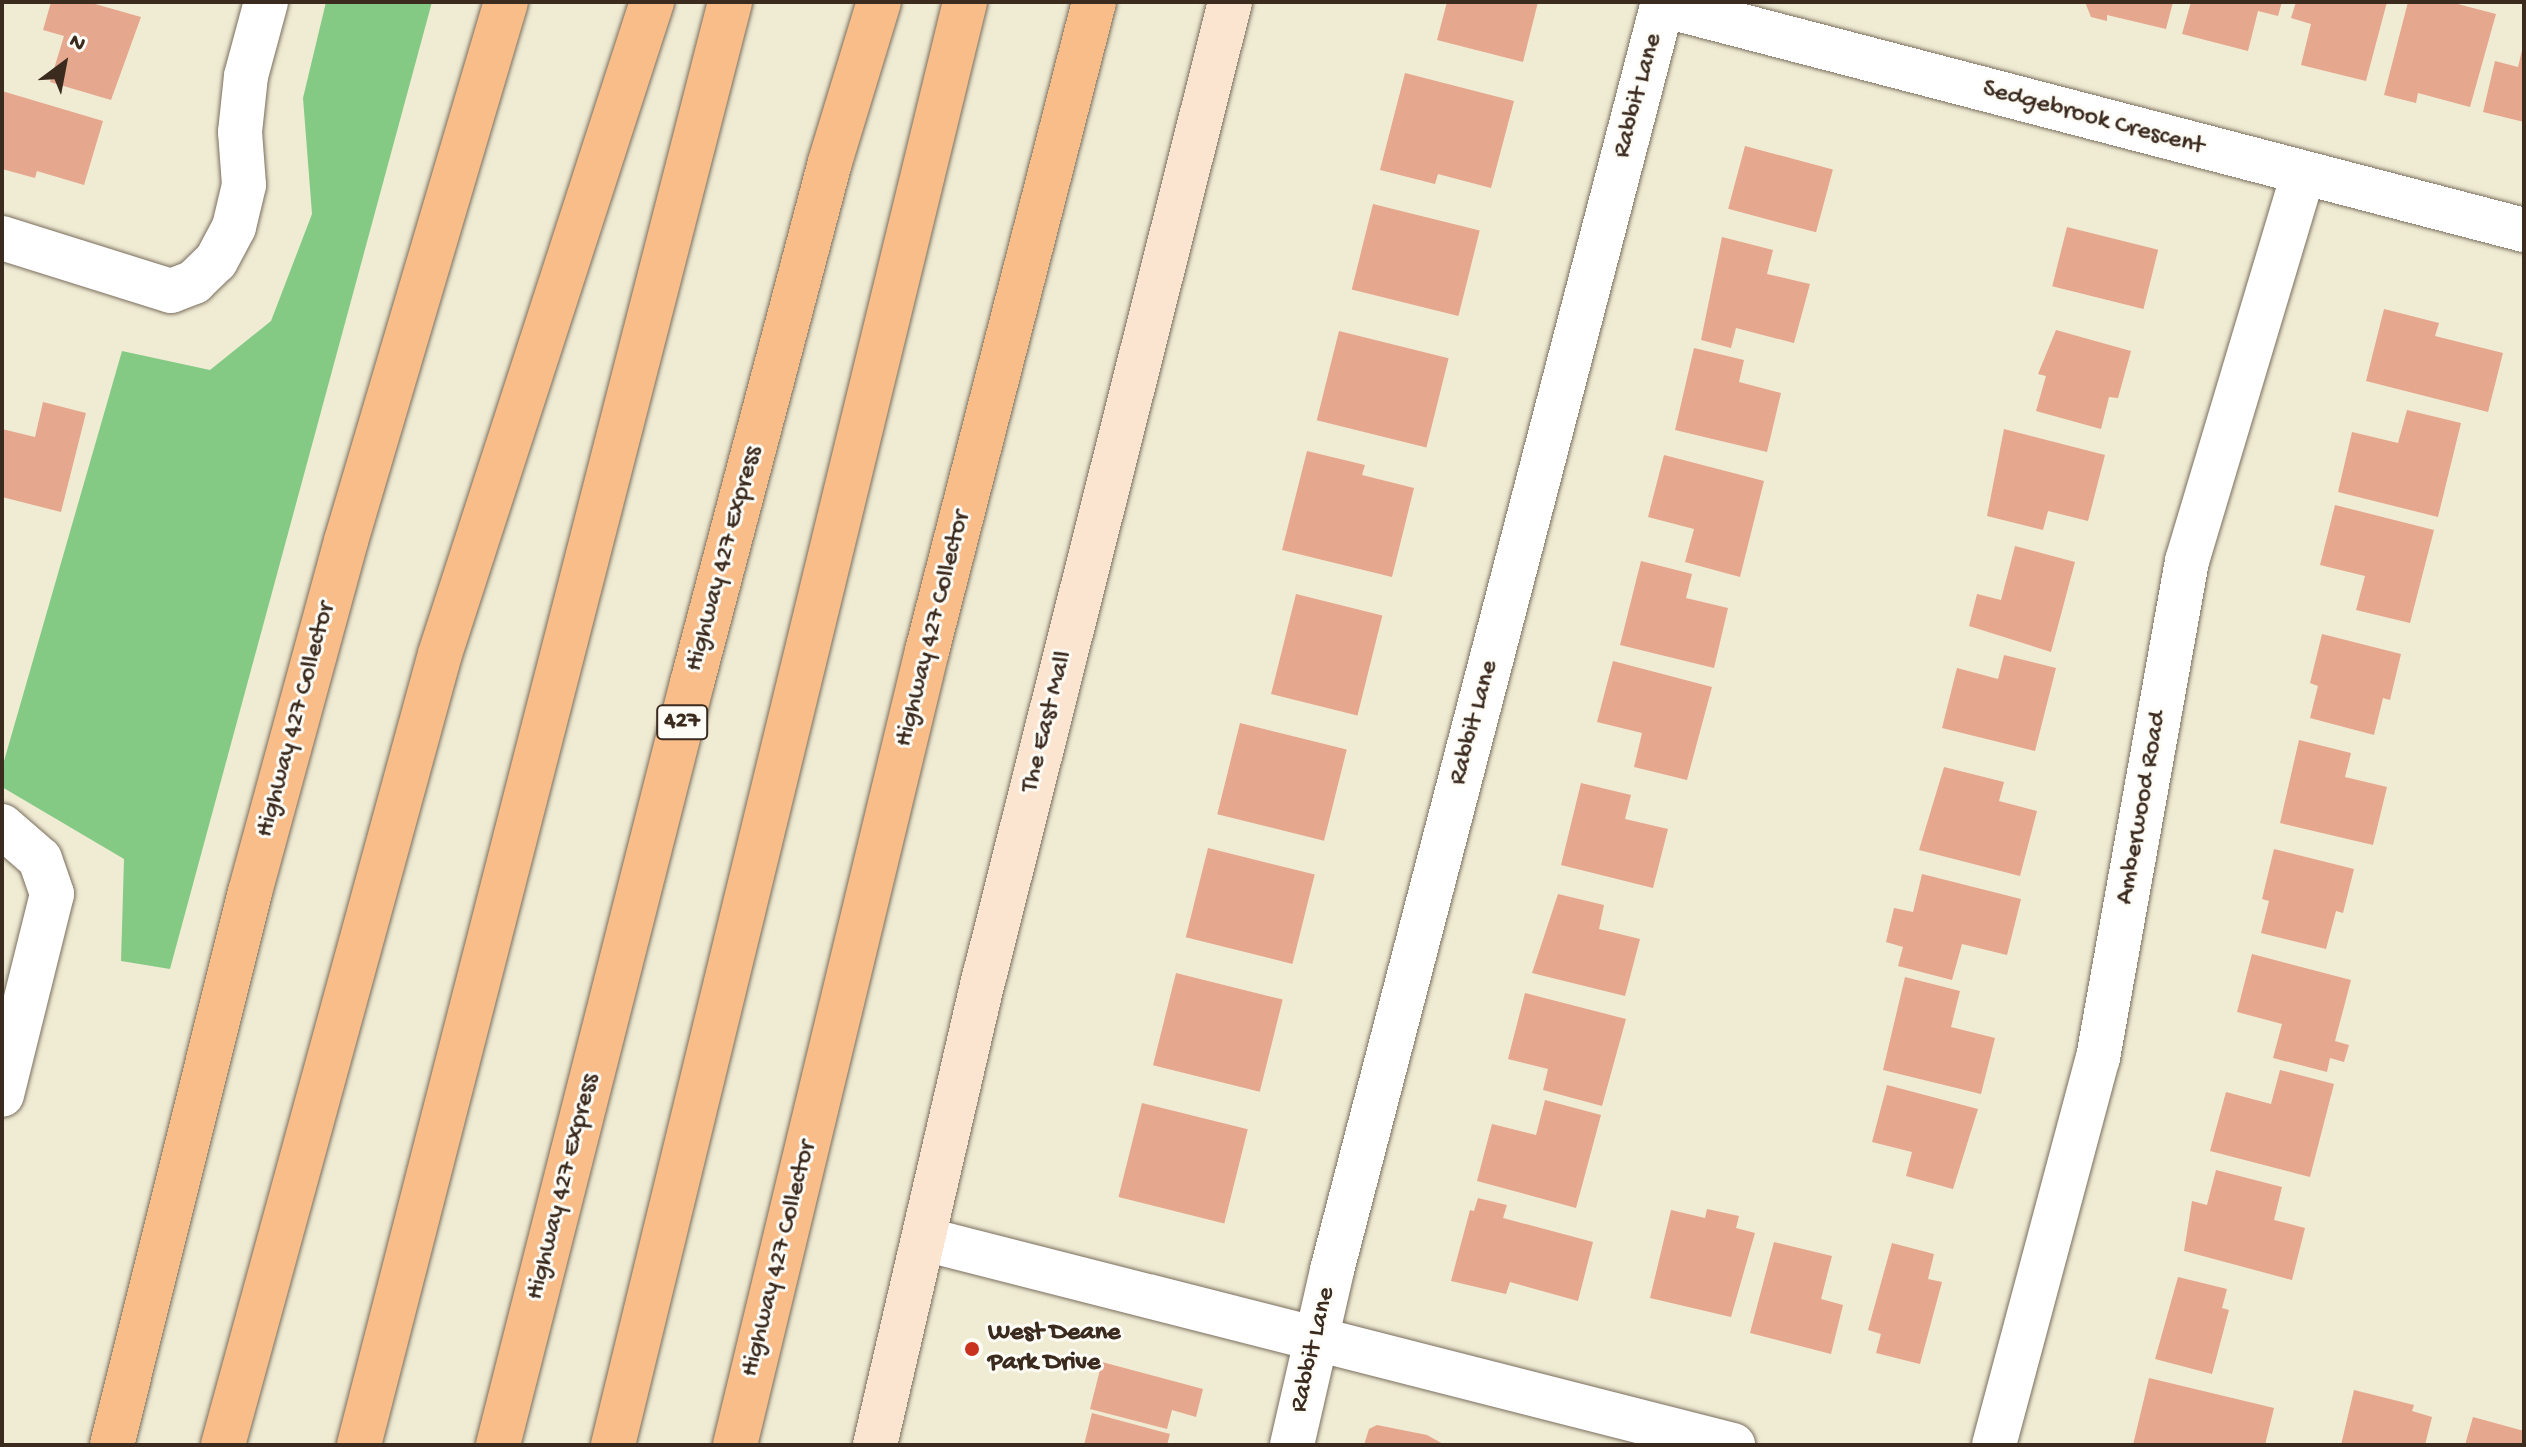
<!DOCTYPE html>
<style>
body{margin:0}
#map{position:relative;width:2526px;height:1447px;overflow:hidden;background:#f0ecd4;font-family:"Gochi Hand",sans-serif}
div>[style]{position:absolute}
.green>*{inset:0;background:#84ca85}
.building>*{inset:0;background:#e5a78d;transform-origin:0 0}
.roads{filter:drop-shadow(0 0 2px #7a6e5e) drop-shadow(0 0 2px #7a6e5e)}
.minor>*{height:44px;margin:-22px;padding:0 22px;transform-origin:22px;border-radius:22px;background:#fff}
.secondary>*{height:44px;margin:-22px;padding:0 22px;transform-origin:22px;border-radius:22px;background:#fce5d0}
.motorway>*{height:44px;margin:-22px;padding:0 22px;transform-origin:22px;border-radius:22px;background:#f8bd89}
.dots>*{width:22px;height:22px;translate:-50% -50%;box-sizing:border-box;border:4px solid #fdfcf7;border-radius:50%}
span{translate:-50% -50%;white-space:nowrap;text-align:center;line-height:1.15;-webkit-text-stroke:6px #fdfcf7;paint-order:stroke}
.shield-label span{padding:2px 6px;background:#fdfcf7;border:2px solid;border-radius:6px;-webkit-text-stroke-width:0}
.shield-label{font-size:24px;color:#3b2a1e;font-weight:700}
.street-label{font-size:26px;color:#3b2a1e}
.poi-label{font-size:26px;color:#3b2a1e;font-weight:700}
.left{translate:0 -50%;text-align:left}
.frame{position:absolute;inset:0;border:4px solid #3b2a1e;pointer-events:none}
.north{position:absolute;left:24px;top:24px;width:80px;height:80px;-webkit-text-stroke:6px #fdfcf7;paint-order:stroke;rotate:32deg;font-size:22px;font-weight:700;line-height:32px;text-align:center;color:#3b2a1e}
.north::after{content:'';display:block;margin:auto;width:28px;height:36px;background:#3b2a1e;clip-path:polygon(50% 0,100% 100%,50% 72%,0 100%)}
</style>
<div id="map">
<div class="green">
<i style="clip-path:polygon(326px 2px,432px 2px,170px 969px,121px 961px,124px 859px,2px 787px,2px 768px,122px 351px,210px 370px,271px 321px,312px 214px,303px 98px)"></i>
</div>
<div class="building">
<i style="clip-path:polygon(51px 2px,88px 2px,141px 17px,111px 100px,50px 82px,64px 36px,43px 30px)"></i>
<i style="clip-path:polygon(1447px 2px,1538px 2px,1523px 62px,1437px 40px)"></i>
<i style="clip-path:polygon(2085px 2px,2173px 2px,2166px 29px,2107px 15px,2107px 21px,2091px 17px)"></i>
<i style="clip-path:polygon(2191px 2px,2282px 2px,2278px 16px,2258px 11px,2248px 51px,2182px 34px)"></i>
<i style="clip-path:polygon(2296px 2px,2387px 2px,2366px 81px,2301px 65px,2311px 24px,2291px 18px)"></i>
<i style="clip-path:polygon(2408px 2px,2450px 2px,2496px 14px,2470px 107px,2418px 93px,2416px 103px,2384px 95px)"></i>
<i style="clip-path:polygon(2523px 46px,2524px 122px,2483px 112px,2495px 61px,2518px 67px)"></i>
<i style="clip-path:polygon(1405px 73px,1514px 101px,1491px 188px,1438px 174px,1435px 184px,1380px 170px)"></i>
<i style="clip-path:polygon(2px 91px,103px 121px,84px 185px,37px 171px,35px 178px,2px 169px)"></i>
<i style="left:1745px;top:146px;width:91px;height:65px;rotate:15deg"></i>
<i style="left:1373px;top:204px;width:110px;height:88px;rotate:14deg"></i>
<i style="left:2067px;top:227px;width:94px;height:61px;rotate:14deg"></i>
<i style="clip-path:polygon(1722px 237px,1773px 250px,1767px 274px,1810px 284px,1794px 343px,1736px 328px,1731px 348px,1701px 340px)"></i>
<i style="clip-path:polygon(2384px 309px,2439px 323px,2435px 336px,2503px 353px,2488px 412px,2366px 381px)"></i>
<i style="clip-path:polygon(2056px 330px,2131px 351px,2118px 398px,2109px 397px,2101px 429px,2036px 411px,2046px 376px,2038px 374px)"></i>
<i style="left:1339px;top:331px;width:113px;height:92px;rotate:14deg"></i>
<i style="clip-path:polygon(1694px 348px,1744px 360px,1739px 382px,1781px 393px,1767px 452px,1675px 430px)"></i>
<i style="clip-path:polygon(43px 402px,86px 413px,61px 512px,2px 497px,2px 429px,35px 437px)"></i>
<i style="clip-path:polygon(2407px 410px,2461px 423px,2438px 517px,2338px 492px,2352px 432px,2398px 443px)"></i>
<i style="clip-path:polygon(2004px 429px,2105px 455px,2088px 521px,2048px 511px,2043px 530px,1987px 516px)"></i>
<i style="clip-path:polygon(1307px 451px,1365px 465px,1362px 475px,1414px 488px,1392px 577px,1282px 550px)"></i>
<i style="clip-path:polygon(1664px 455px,1764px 481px,1740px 577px,1685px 562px,1694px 529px,1648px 517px)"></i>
<i style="clip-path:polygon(2335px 505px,2434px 530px,2410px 623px,2356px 610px,2365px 576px,2320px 565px)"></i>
<i style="clip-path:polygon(2015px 546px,2075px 562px,2051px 652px,1969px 626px,1977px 594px,2001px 600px)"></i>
<i style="clip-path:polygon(1641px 561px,1692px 574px,1686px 598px,1728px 608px,1714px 668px,1620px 645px)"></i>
<i style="left:1296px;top:594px;width:89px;height:103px;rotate:14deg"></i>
<i style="clip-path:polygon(2322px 634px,2401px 654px,2390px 700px,2383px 698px,2374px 735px,2310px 718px,2318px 686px,2310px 683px)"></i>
<i style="clip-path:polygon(2004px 655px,2056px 668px,2035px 751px,1942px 728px,1957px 668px,1998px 679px)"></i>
<i style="clip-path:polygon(1613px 661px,1712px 687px,1687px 780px,1634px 767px,1642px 733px,1597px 722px)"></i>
<i style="left:1240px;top:723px;width:110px;height:94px;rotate:14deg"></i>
<i style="clip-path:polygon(2299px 740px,2351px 753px,2345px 777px,2387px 787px,2373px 845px,2280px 823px)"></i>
<i style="clip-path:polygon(1944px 767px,2004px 782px,1999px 801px,2037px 811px,2020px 876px,1919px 850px)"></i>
<i style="clip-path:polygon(1581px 783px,1631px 795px,1625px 819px,1668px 829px,1653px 888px,1561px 865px)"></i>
<i style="left:1208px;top:848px;width:110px;height:92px;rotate:14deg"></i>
<i style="clip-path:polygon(2274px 849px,2354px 869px,2343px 913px,2336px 911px,2326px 949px,2261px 933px,2269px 901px,2262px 899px)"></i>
<i style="clip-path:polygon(1922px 874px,2021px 899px,2007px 955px,1962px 944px,1952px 980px,1898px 966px,1903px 947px,1886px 942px,1894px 908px,1913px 912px)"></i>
<i style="clip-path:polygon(1558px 894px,1604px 905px,1599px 929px,1640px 939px,1625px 996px,1532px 973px)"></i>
<i style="clip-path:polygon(2252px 954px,2351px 980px,2335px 1041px,2349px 1045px,2344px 1062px,2330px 1058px,2327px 1072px,2273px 1058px,2282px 1024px,2237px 1012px)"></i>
<i style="left:1176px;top:973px;width:110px;height:95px;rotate:14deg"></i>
<i style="clip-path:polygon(1905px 977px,1960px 991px,1951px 1027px,1995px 1038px,1981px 1094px,1883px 1070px)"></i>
<i style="clip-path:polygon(1525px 993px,1626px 1019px,1602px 1106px,1543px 1090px,1548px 1069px,1508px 1059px)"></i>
<i style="clip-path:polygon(2280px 1070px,2334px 1084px,2310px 1177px,2210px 1151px,2226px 1092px,2271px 1104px)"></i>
<i style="clip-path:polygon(1887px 1085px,1978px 1109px,1953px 1189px,1906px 1176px,1912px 1152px,1872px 1142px)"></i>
<i style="clip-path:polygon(1545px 1100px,1601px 1115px,1576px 1208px,1477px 1181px,1492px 1124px,1536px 1135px)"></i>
<i style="left:1142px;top:1103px;width:109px;height:97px;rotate:14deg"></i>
<i style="clip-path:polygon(2216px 1170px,2282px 1187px,2274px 1220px,2305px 1228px,2292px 1280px,2184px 1251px,2192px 1201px,2207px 1205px)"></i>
<i style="clip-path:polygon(1478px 1198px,1507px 1205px,1503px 1218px,1593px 1242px,1578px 1301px,1510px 1282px,1506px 1294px,1451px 1281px,1470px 1210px,1474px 1211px)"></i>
<i style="clip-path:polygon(1707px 1209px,1739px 1216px,1736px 1228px,1755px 1233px,1731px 1317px,1650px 1298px,1671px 1210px,1705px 1218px)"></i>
<i style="clip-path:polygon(1774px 1242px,1832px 1256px,1821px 1299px,1843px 1305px,1831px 1354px,1750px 1333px)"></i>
<i style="clip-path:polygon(1892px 1243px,1934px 1254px,1928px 1279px,1942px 1282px,1920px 1364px,1876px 1353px,1881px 1334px,1868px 1330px)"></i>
<i style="clip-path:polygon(2178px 1277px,2227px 1289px,2222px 1308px,2229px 1310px,2212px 1374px,2155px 1359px)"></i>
<i style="clip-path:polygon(1102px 1362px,1203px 1389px,1196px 1417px,1172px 1410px,1167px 1429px,1090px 1409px)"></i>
<i style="clip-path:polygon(2149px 1378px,2274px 1408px,2265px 1445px,2133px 1445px)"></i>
<i style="clip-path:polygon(2354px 1390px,2414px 1405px,2412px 1411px,2432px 1417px,2425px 1445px,2341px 1445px)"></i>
<i style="clip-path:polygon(1092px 1413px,1170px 1434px,1167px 1445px,1084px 1445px)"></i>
<i style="clip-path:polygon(2473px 1417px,2524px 1431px,2524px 1445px,2465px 1445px)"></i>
<i style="clip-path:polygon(1377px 1425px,1427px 1435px,1445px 1445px,1364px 1445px,1369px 1429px)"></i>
</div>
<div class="roads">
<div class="minor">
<i style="left:1662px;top:5px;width:891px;rotate:14.63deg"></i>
<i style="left:2px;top:238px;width:177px;rotate:17.4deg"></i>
<i style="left:171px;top:291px;width:25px;rotate:-21deg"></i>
<i style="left:194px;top:282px;width:30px;rotate:-44deg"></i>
<i style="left:216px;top:261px;width:38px;rotate:-62deg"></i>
<i style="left:234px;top:227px;width:43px;rotate:-76.6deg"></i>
<i style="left:244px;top:185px;width:53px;rotate:-94.3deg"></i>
<i style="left:240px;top:132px;width:56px;rotate:-83.9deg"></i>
<i style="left:246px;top:76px;width:77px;rotate:-74.9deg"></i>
<i style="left:2px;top:826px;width:50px;rotate:41deg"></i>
<i style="left:40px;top:859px;width:37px;rotate:71deg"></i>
<i style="left:52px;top:894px;width:207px;rotate:104deg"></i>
<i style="left:924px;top:1239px;width:835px;rotate:14.29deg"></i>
<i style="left:1292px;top:1445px;width:180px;rotate:-77.1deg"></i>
<i style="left:1332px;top:1270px;width:1310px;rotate:-75.37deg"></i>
<i style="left:1994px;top:1445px;width:401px;rotate:-75deg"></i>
<i style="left:2098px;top:1058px;width:505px;rotate:-79.85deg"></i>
<i style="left:2187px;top:561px;width:404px;rotate:-73.3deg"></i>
</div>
<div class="secondary">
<i style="left:875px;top:1445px;width:484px;rotate:-76.9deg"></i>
<i style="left:985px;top:974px;width:1002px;rotate:-75.85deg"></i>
</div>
<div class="motorway">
<i style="left:112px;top:1445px;width:570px;rotate:-75.99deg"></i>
<i style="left:250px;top:892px;width:364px;rotate:-74.7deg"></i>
<i style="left:346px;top:541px;width:562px;rotate:-73.47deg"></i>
<i style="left:223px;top:1445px;width:820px;rotate:-74.66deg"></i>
<i style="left:440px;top:654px;width:686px;rotate:-71.99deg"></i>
<i style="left:359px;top:1445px;width:1490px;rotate:-75.58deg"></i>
<i style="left:498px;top:1445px;width:786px;rotate:-75.72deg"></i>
<i style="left:692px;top:683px;width:539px;rotate:-75.16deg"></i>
<i style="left:830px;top:162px;width:167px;rotate:-73deg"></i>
<i style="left:613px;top:1445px;width:1485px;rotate:-76.29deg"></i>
<i style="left:735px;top:1445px;width:817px;rotate:-76.41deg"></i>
<i style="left:927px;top:651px;width:670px;rotate:-75.57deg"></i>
</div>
</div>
<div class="dots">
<i style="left:972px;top:1349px;background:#c8321e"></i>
</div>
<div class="shield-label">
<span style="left:682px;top:722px">427</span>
</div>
<div class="street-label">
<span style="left:1639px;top:96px;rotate:-75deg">Rabbit Lane</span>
<span style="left:2093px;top:119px;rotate:15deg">Sedgebrook Crescent</span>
<span style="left:725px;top:559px;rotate:-75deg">Highway 427 Express</span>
<span style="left:934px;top:629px;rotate:-76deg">Highway 427 Collector</span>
<span style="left:297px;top:720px;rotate:-75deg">Highway 427 Collector</span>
<span style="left:1048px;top:722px;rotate:-76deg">The East Mall</span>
<span style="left:1475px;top:723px;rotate:-75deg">Rabbit Lane</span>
<span style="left:2143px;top:808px;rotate:-80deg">Amberwood Road</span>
<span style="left:564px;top:1187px;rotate:-76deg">Highway 427 Express</span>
<span style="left:780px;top:1259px;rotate:-76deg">Highway 427 Collector</span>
<span style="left:1314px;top:1350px;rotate:-77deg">Rabbit Lane</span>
</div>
<div class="poi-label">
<span class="left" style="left:988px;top:1349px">West Deane<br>Park Drive</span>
</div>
<div class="frame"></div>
<div class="north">N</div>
</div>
